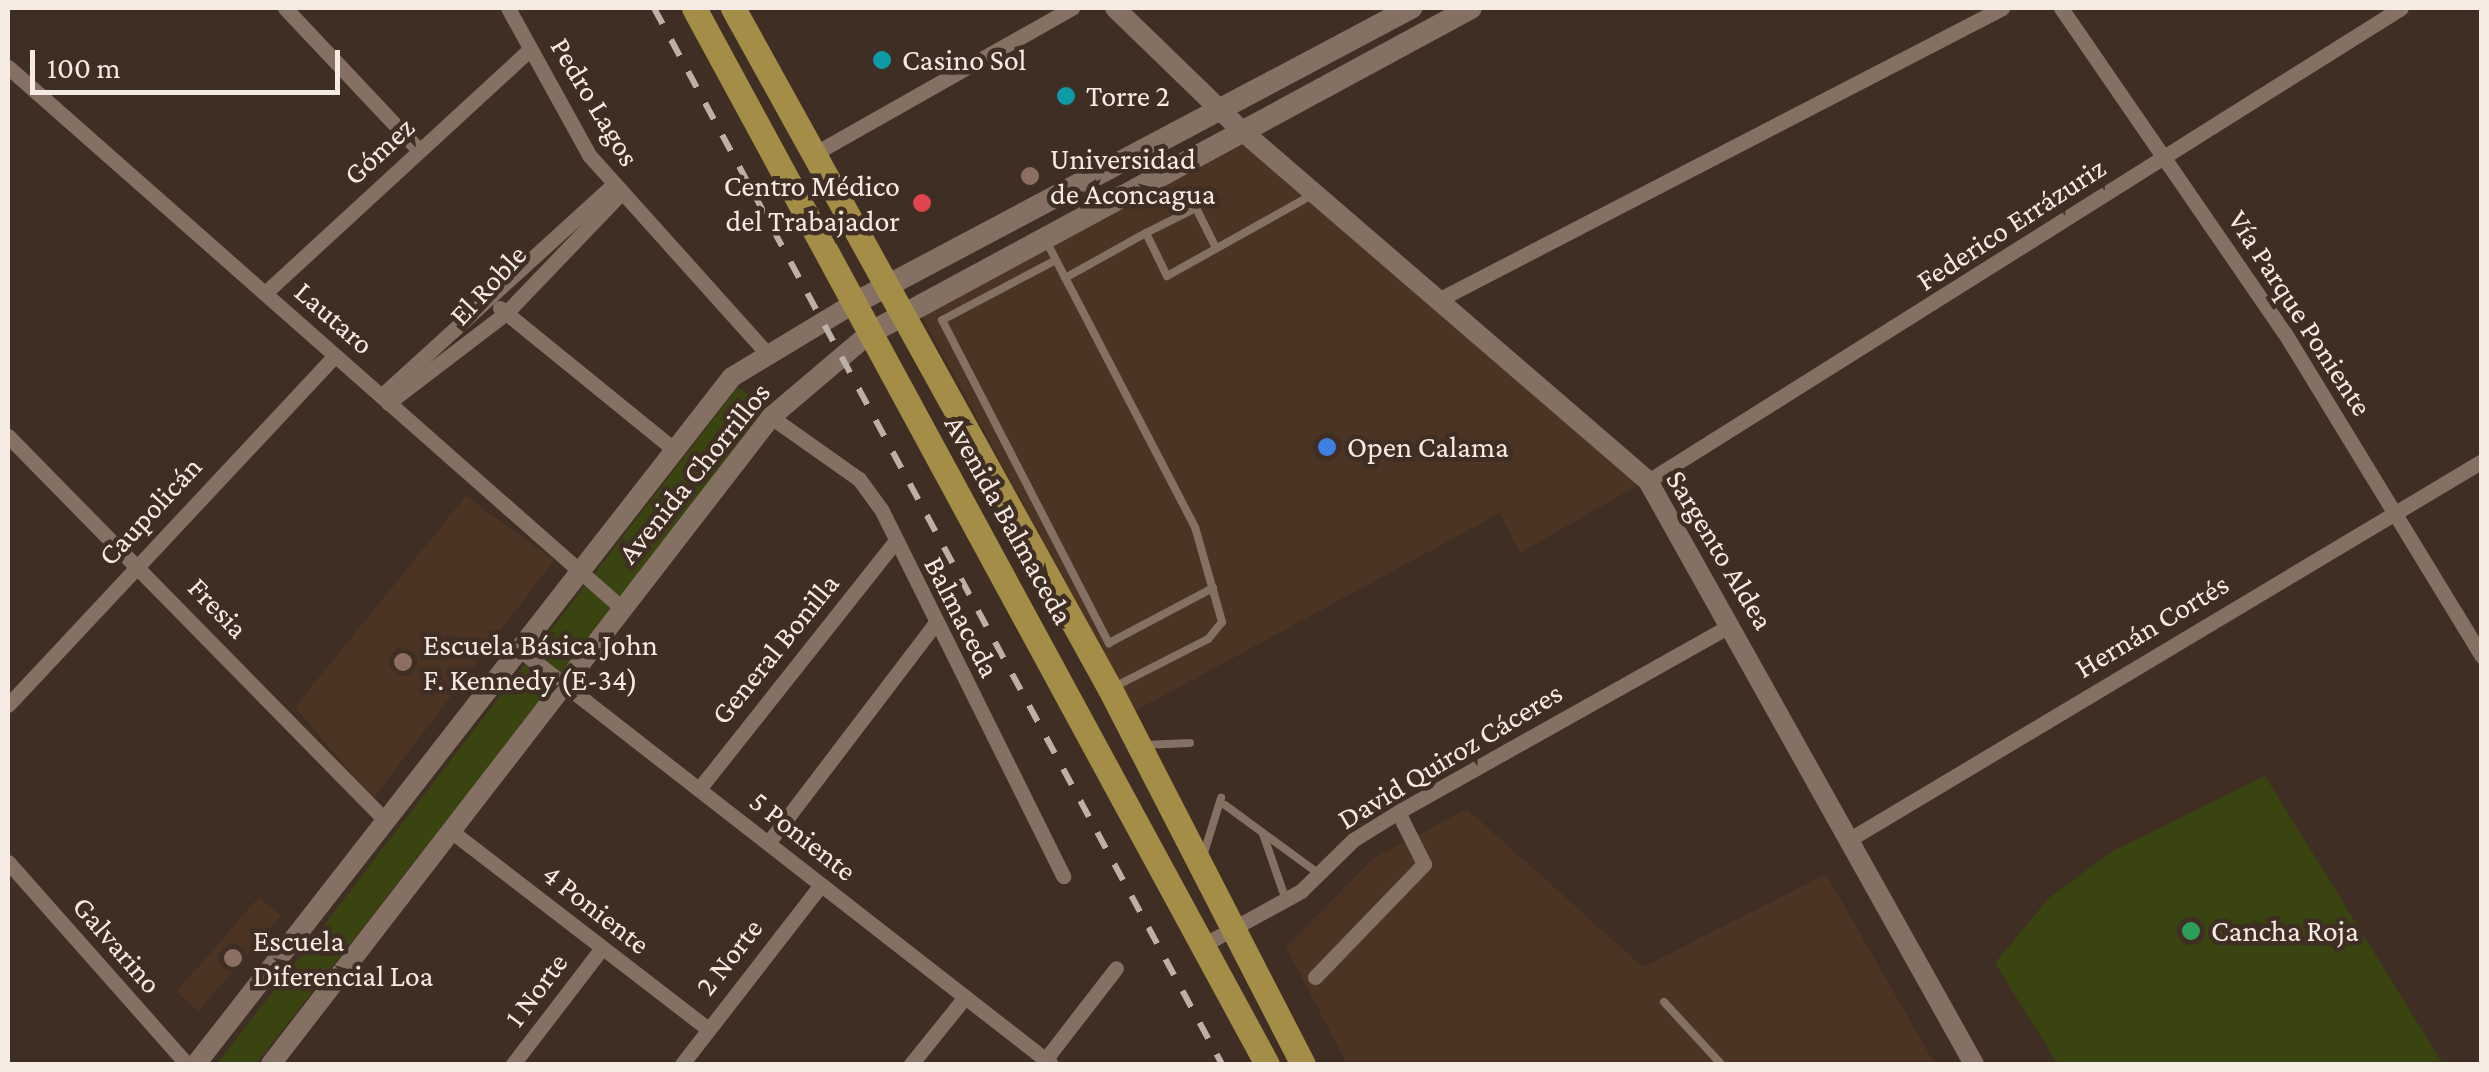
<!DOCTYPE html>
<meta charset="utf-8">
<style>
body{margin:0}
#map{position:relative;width:2489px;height:1072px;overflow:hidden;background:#3f2e23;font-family:"Crimson Pro",serif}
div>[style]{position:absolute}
.built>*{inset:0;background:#4b3424;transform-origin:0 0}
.green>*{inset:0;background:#3a4411}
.service>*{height:8px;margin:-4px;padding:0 4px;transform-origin:4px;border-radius:4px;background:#847164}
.minor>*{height:15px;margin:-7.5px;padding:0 7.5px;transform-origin:7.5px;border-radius:7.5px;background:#847164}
.tertiary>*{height:20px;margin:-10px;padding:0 10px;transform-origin:10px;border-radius:10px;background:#847164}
.secondary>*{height:22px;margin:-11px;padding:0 11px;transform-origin:11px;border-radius:11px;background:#847164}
.primary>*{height:25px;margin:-12.5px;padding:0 12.5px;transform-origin:12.5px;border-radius:12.5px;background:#a38d47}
.rail>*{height:6px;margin-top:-3px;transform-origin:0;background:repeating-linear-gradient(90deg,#bdb0a7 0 18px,transparent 0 36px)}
.dots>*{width:28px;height:28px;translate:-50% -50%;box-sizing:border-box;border:5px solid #3f2e23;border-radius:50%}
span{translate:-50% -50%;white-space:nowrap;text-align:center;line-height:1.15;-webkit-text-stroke:9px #3f2e23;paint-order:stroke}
.poi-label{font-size:30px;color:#f6ebe3}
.left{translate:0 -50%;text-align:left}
.right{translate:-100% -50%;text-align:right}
.street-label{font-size:30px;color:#f6ebe3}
.frame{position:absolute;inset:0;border:10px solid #f6ebe3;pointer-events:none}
.scale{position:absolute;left:30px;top:50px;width:310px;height:45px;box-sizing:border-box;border:5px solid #f6ebe3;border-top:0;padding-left:12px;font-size:30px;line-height:35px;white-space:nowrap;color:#f6ebe3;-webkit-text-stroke:8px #3f2e23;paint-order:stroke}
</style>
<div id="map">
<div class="built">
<i style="clip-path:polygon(1243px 145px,1642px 483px,1520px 553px,1500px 513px,1135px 711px,922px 316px)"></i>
<i style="clip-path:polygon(466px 496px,554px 560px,373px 799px,295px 707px)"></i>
<i style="clip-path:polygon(1467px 809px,1643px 967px,1826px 874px,1935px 1064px,1347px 1064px,1286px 947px,1374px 858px)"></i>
<i style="left:259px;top:897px;width:29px;height:126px;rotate:41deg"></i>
</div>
<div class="green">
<i style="clip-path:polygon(738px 387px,767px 410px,256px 1064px,217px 1064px)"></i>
<i style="clip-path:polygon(2265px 776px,2443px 1064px,2058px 1064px,1995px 963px,2049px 898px,2113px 851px)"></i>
</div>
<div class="service">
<i style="left:1146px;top:233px;width:56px;rotate:-26.6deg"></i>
<i style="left:1196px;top:208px;width:45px;rotate:63.4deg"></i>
<i style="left:1045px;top:239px;width:325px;rotate:62.5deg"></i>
<i style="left:1195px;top:527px;width:99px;rotate:74.1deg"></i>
<i style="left:1222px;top:622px;width:22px;rotate:129deg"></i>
<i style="left:1208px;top:639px;width:106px;rotate:152.9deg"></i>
<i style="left:1056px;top:260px;width:129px;rotate:152.2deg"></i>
<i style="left:942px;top:320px;width:364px;rotate:62.7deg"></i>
<i style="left:1109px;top:643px;width:118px;rotate:-27.9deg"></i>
<i style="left:1065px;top:278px;width:93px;rotate:-29.1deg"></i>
<i style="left:1146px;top:233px;width:48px;rotate:64deg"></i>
<i style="left:1167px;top:276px;width:166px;rotate:-29.2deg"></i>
<i style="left:1144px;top:745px;width:46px;rotate:-2.5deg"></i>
<i style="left:1225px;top:805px;width:115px;rotate:36.2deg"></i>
<i style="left:1263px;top:834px;width:70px;rotate:70.8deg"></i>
<i style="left:1204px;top:853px;width:58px;rotate:-72.8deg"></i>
<i style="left:1664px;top:1002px;width:84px;rotate:47.4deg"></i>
</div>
<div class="minor">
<i style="left:285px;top:8px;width:195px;rotate:46.7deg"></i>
<i style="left:508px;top:8px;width:168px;rotate:61.1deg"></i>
<i style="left:589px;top:155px;width:263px;rotate:48.1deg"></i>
<i style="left:2061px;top:8px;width:393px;rotate:55.5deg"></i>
<i style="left:2284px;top:332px;width:380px;rotate:58.6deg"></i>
<i style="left:8px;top:67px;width:821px;rotate:41.4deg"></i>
<i style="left:812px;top:155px;width:299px;rotate:-29.5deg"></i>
<i style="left:265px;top:293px;width:360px;rotate:-42.6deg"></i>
<i style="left:1440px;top:299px;width:633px;rotate:-27.37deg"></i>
<i style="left:500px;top:308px;width:225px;rotate:39.1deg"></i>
<i style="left:381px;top:396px;width:312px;rotate:-42.3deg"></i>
<i style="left:388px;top:403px;width:148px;rotate:-37.3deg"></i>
<i style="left:506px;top:313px;width:165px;rotate:-46.2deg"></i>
<i style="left:771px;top:417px;width:108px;rotate:35.2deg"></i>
<i style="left:859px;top:479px;width:37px;rotate:54deg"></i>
<i style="left:881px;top:509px;width:410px;rotate:63.6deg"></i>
<i style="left:8px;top:436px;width:540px;rotate:45.53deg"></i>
<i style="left:1648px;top:481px;width:889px;rotate:-32.14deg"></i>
<i style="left:520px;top:650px;width:673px;rotate:37.94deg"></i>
<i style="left:8px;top:705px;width:478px;rotate:-46.9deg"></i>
<i style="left:699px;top:789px;width:314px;rotate:-51.6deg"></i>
<i style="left:451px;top:831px;width:324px;rotate:37.6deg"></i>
<i style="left:1850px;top:839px;width:736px;rotate:-30.88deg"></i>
<i style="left:768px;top:843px;width:274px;rotate:-52.7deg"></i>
<i style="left:8px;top:862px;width:270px;rotate:48.5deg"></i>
<i style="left:1205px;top:944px;width:110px;rotate:-28.9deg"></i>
<i style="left:1301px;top:891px;width:73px;rotate:-44.4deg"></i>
<i style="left:1353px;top:840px;width:53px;rotate:-31.9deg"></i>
<i style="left:1398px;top:812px;width:382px;rotate:-29.3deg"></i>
<i style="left:1315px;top:977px;width:157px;rotate:-46deg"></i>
<i style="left:1424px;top:864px;width:58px;rotate:-116.6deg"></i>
<i style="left:1045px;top:1060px;width:116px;rotate:-52.3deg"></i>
<i style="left:513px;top:1064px;width:146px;rotate:-52.5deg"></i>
<i style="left:682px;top:1064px;width:227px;rotate:-52.2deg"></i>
<i style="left:911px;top:1064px;width:86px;rotate:-51.1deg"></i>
</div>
<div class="tertiary">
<i style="left:1115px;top:8px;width:175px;rotate:44.1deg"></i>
<i style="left:1241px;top:130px;width:537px;rotate:40.77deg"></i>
<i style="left:1648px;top:481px;width:668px;rotate:60.79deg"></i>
<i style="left:196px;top:1064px;width:871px;rotate:-52.04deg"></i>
<i style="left:732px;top:377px;width:141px;rotate:-31.1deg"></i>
<i style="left:271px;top:1064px;width:818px;rotate:-52.3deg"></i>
<i style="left:771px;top:417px;width:130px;rotate:-40.3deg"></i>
</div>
<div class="secondary">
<i style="left:853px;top:304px;width:632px;rotate:-27.94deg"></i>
<i style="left:870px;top:333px;width:683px;rotate:-28.4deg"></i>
</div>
<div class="primary">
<i style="left:694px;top:8px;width:1201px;rotate:61.52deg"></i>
<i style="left:733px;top:8px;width:778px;rotate:61.03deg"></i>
<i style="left:1110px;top:689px;width:422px;rotate:62.8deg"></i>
</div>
<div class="rail">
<i style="left:654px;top:8px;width:1199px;rotate:61.73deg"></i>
</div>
<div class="dots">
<i style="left:882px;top:60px;background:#0f9aa8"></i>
<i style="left:1066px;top:96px;background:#0f9aa8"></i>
<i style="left:1030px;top:176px;background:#8d6e63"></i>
<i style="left:922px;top:203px;background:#e0444e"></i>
<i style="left:1327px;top:447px;background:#3f7fe0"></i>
<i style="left:403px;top:662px;background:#8d6e63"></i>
<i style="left:2191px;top:931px;background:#2e9e5b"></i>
<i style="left:233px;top:958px;background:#8d6e63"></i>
</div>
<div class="poi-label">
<span class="left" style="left:902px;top:60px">Casino Sol</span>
<span class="left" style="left:1086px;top:96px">Torre 2</span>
<span class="left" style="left:1050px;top:176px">Universidad<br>de Aconcagua</span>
<span class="right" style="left:900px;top:203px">Centro Médico<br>del Trabajador</span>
<span class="left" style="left:1347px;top:447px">Open Calama</span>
<span class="left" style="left:423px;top:662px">Escuela Básica John<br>F. Kennedy (E-34)</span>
<span class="left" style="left:2211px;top:931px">Cancha Roja</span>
<span class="left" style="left:253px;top:958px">Escuela<br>Diferencial Loa</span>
</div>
<div class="street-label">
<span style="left:595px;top:102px;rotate:59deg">Pedro Lagos</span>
<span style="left:379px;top:151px;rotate:-43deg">Gómez</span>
<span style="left:2011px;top:224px;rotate:-33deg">Federico Errázuriz</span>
<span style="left:488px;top:285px;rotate:-47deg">El Roble</span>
<span style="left:2300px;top:313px;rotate:57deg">Vía Parque Poniente</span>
<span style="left:334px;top:318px;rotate:41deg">Lautaro</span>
<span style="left:694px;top:473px;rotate:-51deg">Avenida Chorrillos</span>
<span style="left:150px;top:511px;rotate:-47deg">Caupolicán</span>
<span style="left:1009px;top:520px;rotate:61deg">Avenida Balmaceda</span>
<span style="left:1720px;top:550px;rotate:59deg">Sargento Aldea</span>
<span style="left:218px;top:608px;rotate:46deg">Fresia</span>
<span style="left:962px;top:617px;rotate:63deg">Balmaceda</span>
<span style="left:2152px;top:626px;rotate:-31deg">Hernán Cortés</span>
<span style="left:775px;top:649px;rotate:-51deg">General Bonilla</span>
<span style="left:1450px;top:756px;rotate:-31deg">David Quiroz Cáceres</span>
<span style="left:803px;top:836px;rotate:38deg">5 Poniente</span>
<span style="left:596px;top:909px;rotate:38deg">4 Poniente</span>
<span style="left:117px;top:945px;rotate:49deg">Galvarino</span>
<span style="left:729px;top:957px;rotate:-52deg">2 Norte</span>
<span style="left:536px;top:990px;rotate:-53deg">1 Norte</span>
</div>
<div class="frame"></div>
<div class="scale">100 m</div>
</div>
